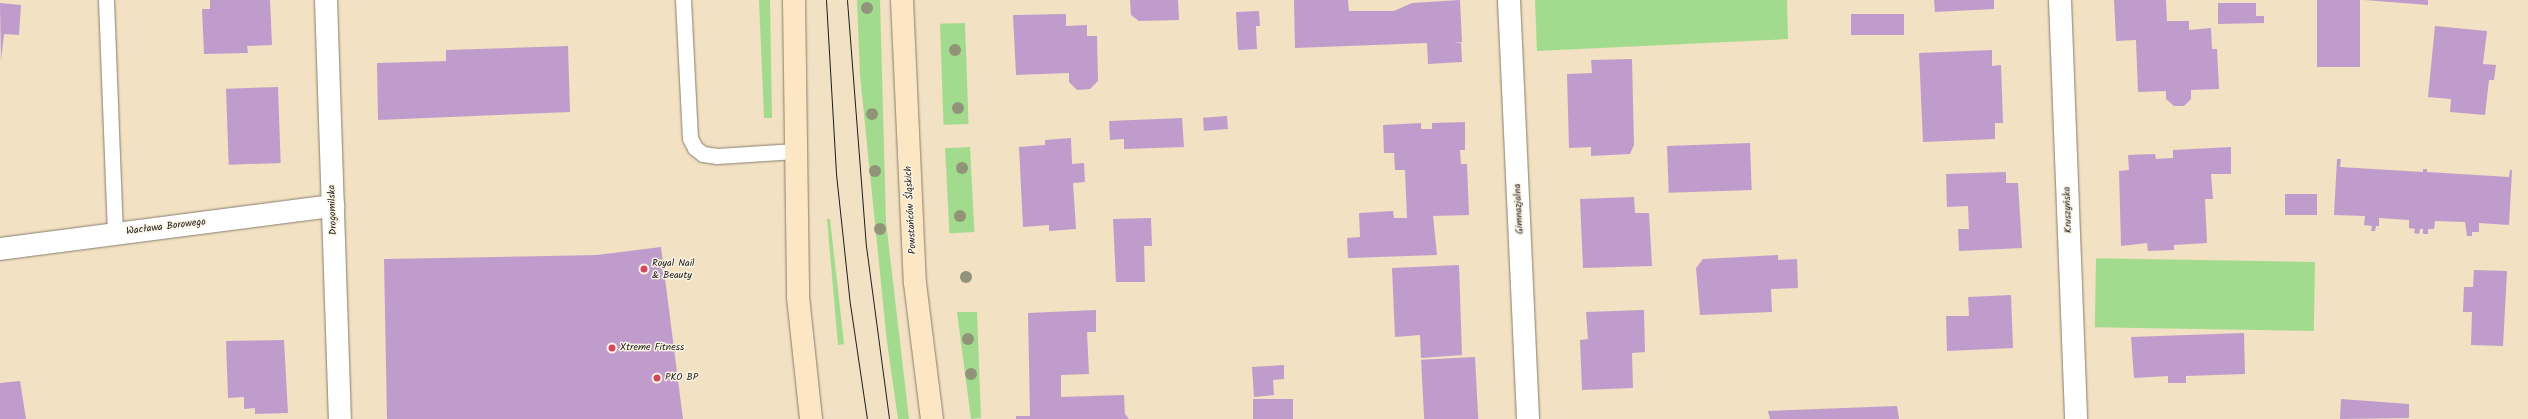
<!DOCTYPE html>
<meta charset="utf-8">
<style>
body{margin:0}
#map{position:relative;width:2528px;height:419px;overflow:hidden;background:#f2e1c2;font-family:Kalam,sans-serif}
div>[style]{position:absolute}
.green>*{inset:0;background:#a2db8d;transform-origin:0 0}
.building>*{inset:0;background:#c09ccc;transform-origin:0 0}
.roads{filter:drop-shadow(0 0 1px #877e6f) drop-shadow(0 0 1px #877e6f)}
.service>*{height:15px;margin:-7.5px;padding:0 7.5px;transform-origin:7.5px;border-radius:7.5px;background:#fff}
.minor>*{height:22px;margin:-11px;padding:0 11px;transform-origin:11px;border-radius:11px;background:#fff}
.secondary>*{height:22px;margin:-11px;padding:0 11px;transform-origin:11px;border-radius:11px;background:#fce6c4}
.tram>*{height:1px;margin:-0.5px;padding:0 0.5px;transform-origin:0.5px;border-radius:0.5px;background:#1c1c1c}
.trees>*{width:12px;height:12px;margin:-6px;border-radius:50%;background:#929479}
.dots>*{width:11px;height:11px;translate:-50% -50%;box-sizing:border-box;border:2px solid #fcf5e5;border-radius:50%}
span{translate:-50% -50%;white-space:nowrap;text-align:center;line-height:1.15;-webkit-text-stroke:3px #fcf5e5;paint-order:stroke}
.street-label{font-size:10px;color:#1c1c1c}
.poi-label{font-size:10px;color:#1c1c1c}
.left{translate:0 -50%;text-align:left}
</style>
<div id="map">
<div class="green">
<i style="clip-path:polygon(759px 0,770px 0,772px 118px,764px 118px)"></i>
<i style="clip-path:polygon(857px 0,880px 0,886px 222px,909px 419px,898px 419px,887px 342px,860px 75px)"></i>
<i style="clip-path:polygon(1535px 0,1787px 0,1788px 39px,1537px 51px)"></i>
<i style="left:965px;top:23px;width:101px;height:25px;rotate:88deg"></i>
<i style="left:970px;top:147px;width:85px;height:25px;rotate:87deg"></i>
<i style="clip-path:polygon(827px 219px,830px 219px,844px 344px,838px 345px)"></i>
<i style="left:2315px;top:262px;width:69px;height:219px;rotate:91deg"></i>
<i style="clip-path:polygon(957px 312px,977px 312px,981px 418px,971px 419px)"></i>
</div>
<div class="building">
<i style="clip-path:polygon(210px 0,270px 0,272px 45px,247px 46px,248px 53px,204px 54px,202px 9px,210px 9px)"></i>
<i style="clip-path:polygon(1130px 0,1178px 0,1179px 20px,1139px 21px,1131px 15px)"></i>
<i style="clip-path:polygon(1294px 0,1348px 0,1349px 11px,1394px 11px,1412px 3px,1460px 0,1462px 42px,1453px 43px,1461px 43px,1462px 62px,1428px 64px,1427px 43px,1295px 48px)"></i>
<i style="clip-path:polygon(1934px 0,1994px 0,1994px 9px,1935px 12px)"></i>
<i style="clip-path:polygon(2114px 0,2166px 0,2167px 21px,2189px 21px,2189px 30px,2211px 28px,2212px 49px,2217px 49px,2219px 89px,2191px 90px,2191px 99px,2184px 106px,2174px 106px,2166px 99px,2166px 91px,2138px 92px,2136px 40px,2116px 41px)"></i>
<i style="left:2317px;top:0;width:43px;height:67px"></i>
<i style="clip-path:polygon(2364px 0,2428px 0,2428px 5px)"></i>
<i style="clip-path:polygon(0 3px,21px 5px,19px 35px,4px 34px,1px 61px)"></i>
<i style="clip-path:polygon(2218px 3px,2256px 3px,2256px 16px,2264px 16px,2264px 23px,2218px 24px)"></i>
<i style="clip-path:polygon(1259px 11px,1260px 26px,1256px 26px,1257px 49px,1238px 50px,1236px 12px)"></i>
<i style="clip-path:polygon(1066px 14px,1066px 26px,1087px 25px,1087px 36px,1097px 36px,1098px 81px,1090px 89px,1077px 90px,1069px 82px,1069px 73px,1016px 75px,1013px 15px)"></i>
<i style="left:1904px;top:14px;width:21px;height:53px;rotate:90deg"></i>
<i style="clip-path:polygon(2435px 26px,2487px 31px,2483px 64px,2496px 65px,2494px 80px,2489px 80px,2485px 115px,2450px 112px,2451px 99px,2428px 97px)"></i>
<i style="clip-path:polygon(568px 46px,570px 112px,378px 120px,377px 63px,446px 61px,446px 50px)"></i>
<i style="clip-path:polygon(1992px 50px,1992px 66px,2001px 65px,2002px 93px,2003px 123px,1995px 123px,1995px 139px,1923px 142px,1919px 53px)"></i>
<i style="clip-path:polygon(1632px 59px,1634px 145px,1630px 154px,1591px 156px,1591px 147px,1569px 148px,1567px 74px,1592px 73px,1591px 60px)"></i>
<i style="left:278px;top:87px;width:76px;height:52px;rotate:88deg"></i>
<i style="left:1227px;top:116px;width:13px;height:24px;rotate:86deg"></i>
<i style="clip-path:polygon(1182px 118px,1184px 147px,1124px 149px,1124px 139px,1110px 140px,1109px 121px)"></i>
<i style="clip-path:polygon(1465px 122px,1465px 150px,1460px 150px,1461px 164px,1467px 164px,1469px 215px,1433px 216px,1437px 255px,1348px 258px,1347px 238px,1360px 237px,1359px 213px,1393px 211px,1394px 218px,1407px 218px,1405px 170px,1395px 170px,1394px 153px,1384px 153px,1383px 125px,1421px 123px,1421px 129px,1432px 129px,1432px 123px)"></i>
<i style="clip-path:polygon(1071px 138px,1072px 164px,1084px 163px,1085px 182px,1073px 183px,1076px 229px,1049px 231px,1049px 225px,1023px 227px,1019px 147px,1045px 145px,1045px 140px)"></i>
<i style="left:1750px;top:143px;width:47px;height:83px;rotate:88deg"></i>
<i style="clip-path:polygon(2231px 147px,2231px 174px,2211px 174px,2213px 199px,2205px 199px,2207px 243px,2174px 245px,2174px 250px,2148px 251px,2147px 243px,2121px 246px,2119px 171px,2129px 170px,2128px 155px,2155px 154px,2156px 159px,2173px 158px,2173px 150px)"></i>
<i style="clip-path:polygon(2337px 159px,2341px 159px,2340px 167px,2423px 172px,2423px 169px,2427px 169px,2427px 172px,2509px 177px,2510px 170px,2512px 170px,2509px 225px,2479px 223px,2479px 232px,2472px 232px,2472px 236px,2467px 236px,2465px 222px,2435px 221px,2434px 229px,2428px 229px,2428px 234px,2423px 234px,2423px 229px,2420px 229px,2419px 234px,2414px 233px,2415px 229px,2409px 228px,2409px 220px,2379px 218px,2379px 226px,2376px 226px,2375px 231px,2371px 231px,2372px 226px,2364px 225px,2365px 216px,2334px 215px)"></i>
<i style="clip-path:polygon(2006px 172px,2006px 183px,2018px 183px,2022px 248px,1959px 251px,1958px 229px,1969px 229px,1968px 206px,1947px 207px,1946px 174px)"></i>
<i style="left:2317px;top:194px;width:21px;height:32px;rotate:90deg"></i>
<i style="clip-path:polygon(1634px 197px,1635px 213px,1649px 213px,1652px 266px,1583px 268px,1580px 199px)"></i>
<i style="clip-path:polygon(1151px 218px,1152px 246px,1144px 246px,1145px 282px,1116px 282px,1113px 219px)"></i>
<i style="clip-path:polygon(661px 247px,683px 419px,387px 419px,384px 259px,597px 255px)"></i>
<i style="clip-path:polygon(1778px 255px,1778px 260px,1797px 259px,1798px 288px,1771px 289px,1772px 312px,1700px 315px,1696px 268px,1703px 259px)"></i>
<i style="clip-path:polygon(1459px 265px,1462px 355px,1421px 358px,1420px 335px,1395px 337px,1392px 268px)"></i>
<i style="clip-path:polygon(2474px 270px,2507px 271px,2503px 346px,2471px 345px,2472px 312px,2463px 312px,2464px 287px,2473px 287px)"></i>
<i style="clip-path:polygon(2011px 295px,2013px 348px,1947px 351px,1946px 316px,1969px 316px,1968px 297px)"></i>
<i style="clip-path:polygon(1096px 310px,1096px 332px,1087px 332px,1089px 374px,1061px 375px,1061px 397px,1124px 395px,1125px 414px,1129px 419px,1016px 419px,1016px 416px,1030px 416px,1028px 313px)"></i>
<i style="clip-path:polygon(1644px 310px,1645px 352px,1632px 353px,1633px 388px,1582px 390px,1580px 340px,1588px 339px,1586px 312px)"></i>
<i style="clip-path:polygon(2244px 333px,2245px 374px,2186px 376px,2186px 383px,2168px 383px,2168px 376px,2134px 378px,2131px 337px)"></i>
<i style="clip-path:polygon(284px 340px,288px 413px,255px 414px,255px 408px,244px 409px,244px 397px,228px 398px,226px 341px)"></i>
<i style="left:1475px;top:357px;width:62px;height:54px;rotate:87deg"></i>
<i style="clip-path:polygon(1284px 365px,1284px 379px,1273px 380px,1274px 395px,1254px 397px,1252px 367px)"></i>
<i style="clip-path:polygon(20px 381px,26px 419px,0 419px,0 383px)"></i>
<i style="left:1293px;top:399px;width:20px;height:40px;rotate:90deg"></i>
<i style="clip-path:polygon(2341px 399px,2409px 404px,2409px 418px,2340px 419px)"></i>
<i style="clip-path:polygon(1897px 406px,1899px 419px,1770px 419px,1768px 411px)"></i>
</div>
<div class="roads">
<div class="service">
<i style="left:106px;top:0;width:233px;rotate:87.8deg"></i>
<i style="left:683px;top:0;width:138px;rotate:87.1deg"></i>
<i style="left:690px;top:138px;width:11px;rotate:63deg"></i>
<i style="left:695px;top:148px;width:10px;rotate:37deg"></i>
<i style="left:703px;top:154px;width:14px;rotate:8deg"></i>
<i style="left:717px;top:156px;width:79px;rotate:-3.6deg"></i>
</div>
<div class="minor">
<i style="left:326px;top:0;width:419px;rotate:88.1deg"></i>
<i style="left:1509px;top:0;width:419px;rotate:87.4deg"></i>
<i style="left:2060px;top:0;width:419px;rotate:87.8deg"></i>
<i style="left:0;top:249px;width:336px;rotate:-7.4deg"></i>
</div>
<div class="secondary">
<i style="left:794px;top:0;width:297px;rotate:89.2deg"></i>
<i style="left:798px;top:297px;width:123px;rotate:83.9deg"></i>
<i style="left:902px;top:0;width:283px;rotate:87.4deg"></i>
<i style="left:915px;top:283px;width:137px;rotate:82.9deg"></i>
</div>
</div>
<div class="tram">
<i style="left:826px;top:0;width:174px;rotate:86.7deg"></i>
<i style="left:836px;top:174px;width:131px;rotate:83.9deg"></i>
<i style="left:850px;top:304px;width:116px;rotate:81.6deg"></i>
<i style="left:847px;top:0;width:247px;rotate:85.6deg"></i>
<i style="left:866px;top:246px;width:175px;rotate:82.4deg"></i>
</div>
<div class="trees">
<i style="left:867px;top:8px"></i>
<i style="left:955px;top:50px"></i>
<i style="left:958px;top:108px"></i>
<i style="left:872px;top:114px"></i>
<i style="left:962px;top:168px"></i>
<i style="left:875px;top:171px"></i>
<i style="left:960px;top:216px"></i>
<i style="left:880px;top:229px"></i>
<i style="left:966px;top:277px"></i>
<i style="left:968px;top:339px"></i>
<i style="left:971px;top:374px"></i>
</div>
<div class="dots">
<i style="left:644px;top:269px;background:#d1495b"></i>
<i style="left:612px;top:348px;background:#d1495b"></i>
<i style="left:657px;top:378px;background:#d1495b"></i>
</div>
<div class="street-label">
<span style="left:1519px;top:209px;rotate:-93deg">Gimnazjalna</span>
<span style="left:333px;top:210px;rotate:-92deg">Drogomilska</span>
<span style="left:911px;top:210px;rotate:-93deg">Powstańców Śląskich</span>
<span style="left:2068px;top:210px;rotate:-92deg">Kruszyńska</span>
<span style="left:166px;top:227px;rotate:-7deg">Wacława Borowego</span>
</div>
<div class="poi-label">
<span class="left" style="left:652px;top:269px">Royal Nail<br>&amp; Beauty</span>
<span class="left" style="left:620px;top:348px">Xtreme Fitness</span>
<span class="left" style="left:665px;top:378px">PKO BP</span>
</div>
</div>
